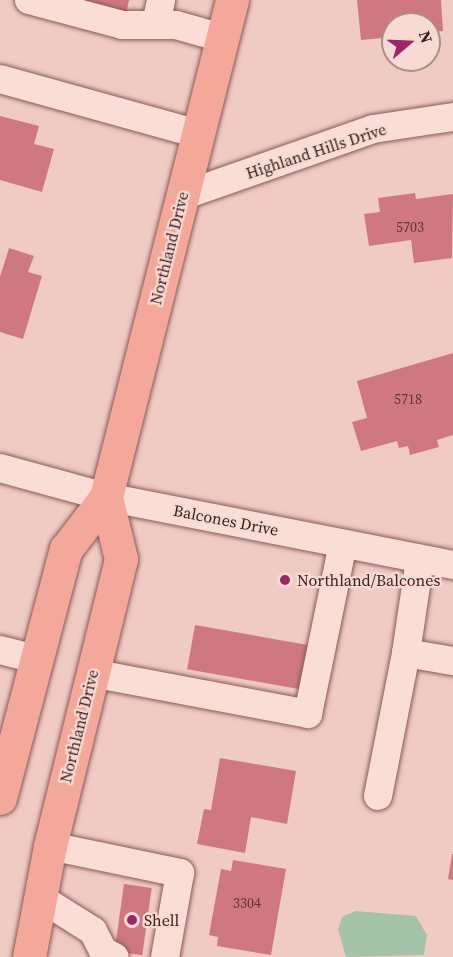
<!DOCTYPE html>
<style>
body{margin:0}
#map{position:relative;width:453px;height:957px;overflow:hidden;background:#f0cbc3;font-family:"Source Serif 4",serif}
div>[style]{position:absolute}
.water>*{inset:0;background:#a5c2ab}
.building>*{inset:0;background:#cf7882;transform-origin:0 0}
.roads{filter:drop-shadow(0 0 2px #8b5959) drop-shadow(0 0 2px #8b5959)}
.minor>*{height:28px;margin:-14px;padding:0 14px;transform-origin:14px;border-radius:14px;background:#faddd7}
.major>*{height:33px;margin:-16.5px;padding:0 16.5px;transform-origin:16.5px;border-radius:16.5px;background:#f4a89a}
.dots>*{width:16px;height:16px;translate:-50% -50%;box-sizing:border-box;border:3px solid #f7dad3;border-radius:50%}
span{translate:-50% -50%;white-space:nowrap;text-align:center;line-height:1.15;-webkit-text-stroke:4.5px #f7dad3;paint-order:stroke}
.number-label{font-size:14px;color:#5f3438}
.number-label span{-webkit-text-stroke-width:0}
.street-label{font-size:16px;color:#3a1e1f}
.poi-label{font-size:16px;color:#3a1e1f}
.left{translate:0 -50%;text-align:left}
.north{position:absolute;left:381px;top:12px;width:60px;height:60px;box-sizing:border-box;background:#f7dad3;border:2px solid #ab8f8b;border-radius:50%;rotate:71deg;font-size:16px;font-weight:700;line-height:24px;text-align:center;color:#3a1e1f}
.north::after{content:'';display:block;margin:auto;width:21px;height:27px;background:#9c2766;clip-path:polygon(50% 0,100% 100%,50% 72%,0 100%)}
</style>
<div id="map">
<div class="water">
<i style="clip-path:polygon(355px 911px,416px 916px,427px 935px,424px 955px,346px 957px,338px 929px,342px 917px)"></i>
</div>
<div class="building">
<i style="clip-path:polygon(44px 0,129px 0,125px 20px)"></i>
<i style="clip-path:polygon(357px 0,441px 0,443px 31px,429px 32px,429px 24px,393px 24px,393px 37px,361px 40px)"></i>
<i style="clip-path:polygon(0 116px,39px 126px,34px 144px,54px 149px,42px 192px,0 180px)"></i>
<i style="clip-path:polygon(415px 193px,416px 199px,453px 194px,452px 258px,414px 263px,411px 240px,369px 246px,364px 214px,380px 212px,378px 198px)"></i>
<i style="clip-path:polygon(9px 248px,34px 256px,28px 272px,42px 276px,23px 339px,0 332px,0 277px)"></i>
<i style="clip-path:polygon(453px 353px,453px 435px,437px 440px,439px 447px,410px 455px,408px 446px,399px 448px,397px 441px,361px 451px,352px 422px,367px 418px,357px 381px)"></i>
<i style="left:195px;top:625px;width:126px;height:45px;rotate:10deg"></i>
<i style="clip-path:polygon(220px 758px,296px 771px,287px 824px,251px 817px,245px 853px,197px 844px,204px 809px,211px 810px)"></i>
<i style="clip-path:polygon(452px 854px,453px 854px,453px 880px,448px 879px)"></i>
<i style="clip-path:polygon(233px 860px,286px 869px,271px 955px,217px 946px,218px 937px,209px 935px,221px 869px,231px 871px)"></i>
<i style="left:124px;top:884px;width:28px;height:68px;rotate:8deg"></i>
</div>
<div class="roads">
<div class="minor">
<i style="left:29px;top:0;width:96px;rotate:15deg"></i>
<i style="left:122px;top:25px;width:54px"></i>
<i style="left:176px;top:25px;width:48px;rotate:15.8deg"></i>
<i style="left:156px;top:24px;width:25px;rotate:-78deg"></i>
<i style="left:0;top:79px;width:205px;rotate:15.5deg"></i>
<i style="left:182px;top:196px;width:202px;rotate:-19.3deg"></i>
<i style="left:373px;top:129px;width:81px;rotate:-8.5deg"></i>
<i style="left:0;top:468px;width:110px;rotate:15.3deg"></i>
<i style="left:106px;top:497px;width:354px;rotate:11.1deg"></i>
<i style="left:0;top:650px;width:38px;rotate:14deg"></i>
<i style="left:406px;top:653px;width:95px;rotate:-81.5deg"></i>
<i style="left:92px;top:673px;width:220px;rotate:10.7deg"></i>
<i style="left:308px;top:714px;width:174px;rotate:-78.4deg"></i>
<i style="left:378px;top:796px;width:146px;rotate:-78.9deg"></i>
<i style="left:406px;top:653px;width:48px;rotate:9.7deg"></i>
<i style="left:50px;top:846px;width:133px;rotate:11.7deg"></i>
<i style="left:180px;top:873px;width:85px;rotate:100.1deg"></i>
<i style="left:39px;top:897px;width:64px;rotate:32.2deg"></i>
<i style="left:93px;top:931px;width:22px;rotate:63deg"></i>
<i style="left:103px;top:951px;width:13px;rotate:27deg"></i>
</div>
<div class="major">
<i style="left:0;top:798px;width:258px;rotate:-75.2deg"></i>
<i style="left:66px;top:549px;width:66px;rotate:-52.4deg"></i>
<i style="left:106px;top:497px;width:513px;rotate:-75.77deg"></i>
<i style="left:29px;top:957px;width:113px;rotate:-79.3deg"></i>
<i style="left:50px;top:846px;width:296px;rotate:-76.1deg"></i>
<i style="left:121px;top:559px;width:64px;rotate:-103.6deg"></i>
</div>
</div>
<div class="dots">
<i style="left:285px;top:580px;background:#9c2766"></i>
<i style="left:132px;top:920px;background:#9c2766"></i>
</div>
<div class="number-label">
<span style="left:410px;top:227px">5703</span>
<span style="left:408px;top:399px">5718</span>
<span style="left:247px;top:903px">3304</span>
</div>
<div class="street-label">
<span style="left:316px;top:151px;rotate:-18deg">Highland Hills Drive</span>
<span style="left:169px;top:248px;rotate:-76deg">Northland Drive</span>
<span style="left:226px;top:520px;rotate:11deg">Balcones Drive</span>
<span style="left:79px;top:726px;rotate:-76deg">Northland Drive</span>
</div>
<div class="poi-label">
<span class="left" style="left:297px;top:580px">Northland/Balcones</span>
<span class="left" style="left:144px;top:920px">Shell</span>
</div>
<div class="north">N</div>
</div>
